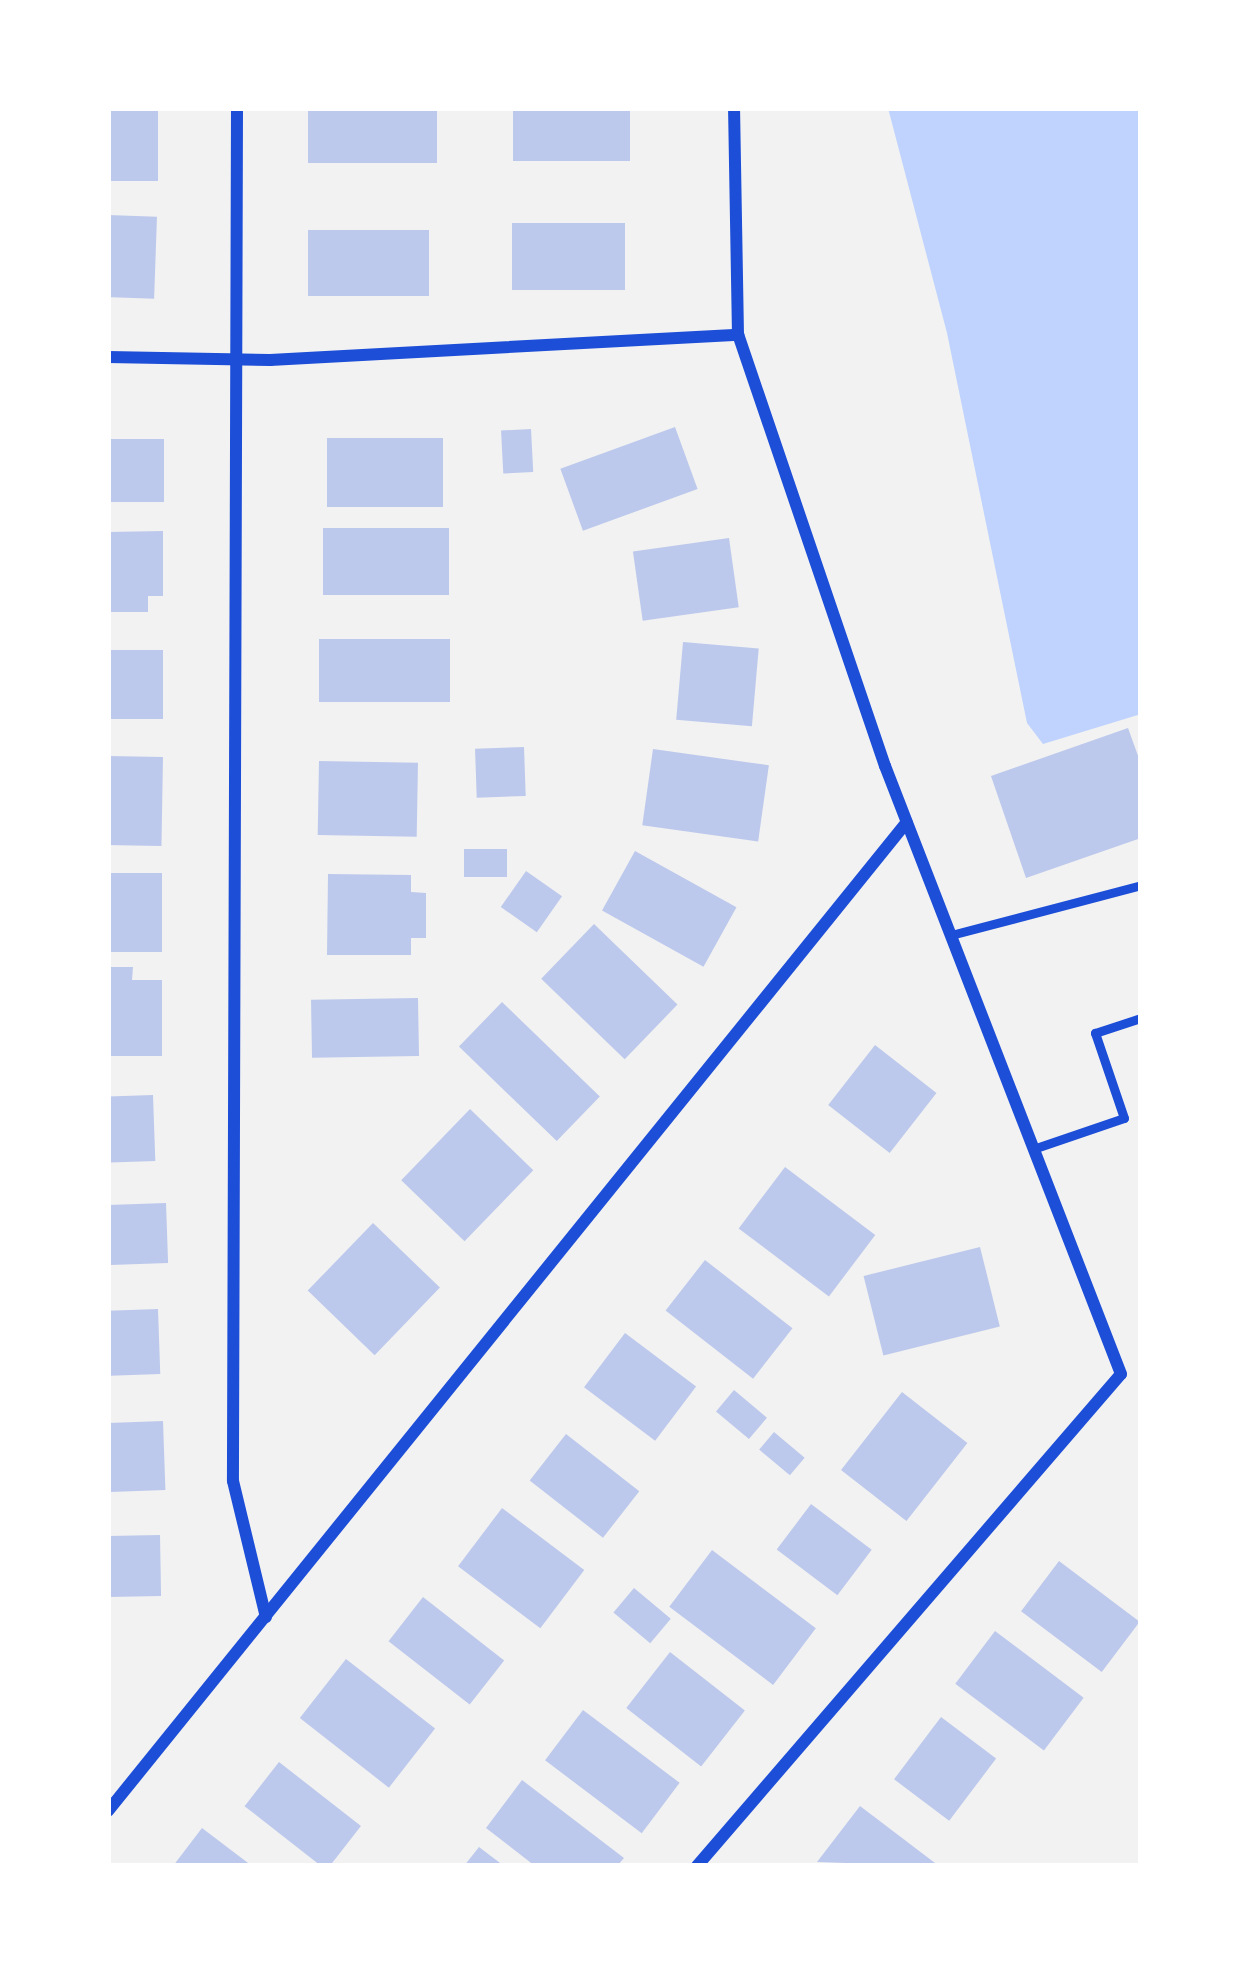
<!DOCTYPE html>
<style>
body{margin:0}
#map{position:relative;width:1249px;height:1974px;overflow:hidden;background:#f2f2f2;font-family:Lato,sans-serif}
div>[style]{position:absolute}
.water>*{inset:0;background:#bfd3fe}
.building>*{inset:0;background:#bdc9ec;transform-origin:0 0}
.service>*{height:9px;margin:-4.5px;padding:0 4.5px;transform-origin:4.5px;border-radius:4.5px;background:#1d4ed8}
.minor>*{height:12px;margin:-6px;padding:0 6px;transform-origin:6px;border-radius:6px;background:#1d4ed8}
span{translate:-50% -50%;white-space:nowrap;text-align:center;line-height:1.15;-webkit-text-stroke:10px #fff;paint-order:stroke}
.frame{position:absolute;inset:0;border:111px solid #fff;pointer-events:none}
</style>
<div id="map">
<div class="water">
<i style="clip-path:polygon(888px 108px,1141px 108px,1141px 714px,1043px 744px,1027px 723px,947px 333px)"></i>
</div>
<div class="building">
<i style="left:308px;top:108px;width:129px;height:55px"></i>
<i style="left:513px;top:108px;width:117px;height:53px"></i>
<i style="left:108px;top:110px;width:50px;height:71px"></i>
<i style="left:108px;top:215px;width:49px;height:82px;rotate:2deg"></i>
<i style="left:512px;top:223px;width:113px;height:67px"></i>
<i style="left:308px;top:230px;width:121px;height:66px"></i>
<i style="left:675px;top:427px;width:66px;height:122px;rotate:70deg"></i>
<i style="left:531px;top:429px;width:43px;height:30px;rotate:87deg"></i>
<i style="left:327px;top:438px;width:116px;height:69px"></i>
<i style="left:108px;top:439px;width:56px;height:63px"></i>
<i style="left:323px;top:528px;width:126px;height:67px"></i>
<i style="clip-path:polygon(163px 531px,163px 596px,148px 596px,148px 612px,108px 612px,108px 532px)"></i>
<i style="left:729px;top:538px;width:70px;height:97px;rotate:82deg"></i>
<i style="left:319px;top:639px;width:131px;height:63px"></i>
<i style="left:683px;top:642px;width:76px;height:78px;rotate:5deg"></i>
<i style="left:108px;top:650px;width:55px;height:69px"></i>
<i style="clip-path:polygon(1128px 728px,1141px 764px,1141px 838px,1026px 878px,991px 776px)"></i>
<i style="left:524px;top:747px;width:49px;height:49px;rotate:88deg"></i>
<i style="left:653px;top:749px;width:117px;height:77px;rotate:8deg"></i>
<i style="left:163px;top:757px;width:89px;height:55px;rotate:91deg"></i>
<i style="left:319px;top:761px;width:99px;height:74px;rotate:1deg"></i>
<i style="left:464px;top:849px;width:43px;height:28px"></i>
<i style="left:635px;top:851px;width:116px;height:68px;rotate:29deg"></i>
<i style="left:526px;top:871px;width:44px;height:44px;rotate:35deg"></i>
<i style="left:108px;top:873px;width:54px;height:79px"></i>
<i style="clip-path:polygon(328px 874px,411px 875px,411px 892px,426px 893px,426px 938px,411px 938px,411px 955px,327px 955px)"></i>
<i style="left:594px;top:924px;width:116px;height:76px;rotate:44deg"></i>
<i style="clip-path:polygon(108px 967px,133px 967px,132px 980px,162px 980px,162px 1056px,108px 1056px)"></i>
<i style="left:418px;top:998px;width:58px;height:107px;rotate:89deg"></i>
<i style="left:502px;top:1002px;width:136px;height:62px;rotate:44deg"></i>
<i style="left:875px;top:1045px;width:78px;height:76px;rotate:38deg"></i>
<i style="left:153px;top:1095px;width:66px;height:45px;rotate:88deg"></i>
<i style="left:470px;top:1109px;width:88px;height:99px;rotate:44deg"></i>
<i style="left:785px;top:1167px;width:113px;height:77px;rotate:37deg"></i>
<i style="left:166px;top:1203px;width:60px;height:58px;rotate:88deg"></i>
<i style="left:373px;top:1223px;width:93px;height:94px;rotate:44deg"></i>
<i style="left:980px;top:1247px;width:82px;height:120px;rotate:76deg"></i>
<i style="left:705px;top:1260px;width:111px;height:64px;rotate:38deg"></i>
<i style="left:158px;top:1309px;width:65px;height:50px;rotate:88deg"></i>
<i style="left:625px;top:1333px;width:89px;height:68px;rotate:37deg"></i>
<i style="left:734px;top:1390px;width:43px;height:28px;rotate:40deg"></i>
<i style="left:902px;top:1392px;width:83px;height:99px;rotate:38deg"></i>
<i style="left:163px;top:1421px;width:69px;height:55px;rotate:88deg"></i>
<i style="left:774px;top:1432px;width:40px;height:23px;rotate:40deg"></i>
<i style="left:566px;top:1434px;width:93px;height:59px;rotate:38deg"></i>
<i style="left:811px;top:1504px;width:76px;height:57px;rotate:37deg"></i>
<i style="left:502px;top:1508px;width:103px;height:73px;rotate:37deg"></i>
<i style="left:160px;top:1535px;width:61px;height:52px;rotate:89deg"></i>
<i style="left:712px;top:1550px;width:130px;height:71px;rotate:37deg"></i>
<i style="left:1059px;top:1561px;width:101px;height:63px;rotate:37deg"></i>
<i style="left:634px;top:1588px;width:48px;height:32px;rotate:40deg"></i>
<i style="left:423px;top:1597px;width:103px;height:56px;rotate:38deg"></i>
<i style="left:995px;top:1631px;width:111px;height:66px;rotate:37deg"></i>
<i style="left:670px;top:1652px;width:95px;height:71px;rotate:38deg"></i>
<i style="left:346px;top:1659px;width:113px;height:75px;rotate:38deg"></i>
<i style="left:583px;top:1710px;width:121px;height:63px;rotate:37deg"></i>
<i style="left:941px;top:1717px;width:69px;height:78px;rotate:37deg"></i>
<i style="left:279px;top:1762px;width:104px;height:56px;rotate:38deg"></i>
<i style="clip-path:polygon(522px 1780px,624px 1858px,617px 1866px,535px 1866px,486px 1828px)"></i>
<i style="clip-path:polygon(860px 1806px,935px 1863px,932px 1866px,817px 1862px)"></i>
<i style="clip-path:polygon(202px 1828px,252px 1866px,173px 1866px)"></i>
<i style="clip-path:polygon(479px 1847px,504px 1866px,464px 1866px)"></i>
</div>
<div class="service">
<i style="left:951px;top:935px;width:196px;rotate:-14.7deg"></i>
<i style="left:1033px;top:1149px;width:96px;rotate:-18.8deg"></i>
<i style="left:1124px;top:1118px;width:90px;rotate:-108.8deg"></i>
<i style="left:1095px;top:1033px;width:48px;rotate:-18.1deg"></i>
</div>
<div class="minor">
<i style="left:237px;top:108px;width:1373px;rotate:90.17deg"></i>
<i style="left:233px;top:1481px;width:140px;rotate:76.4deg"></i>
<i style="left:108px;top:357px;width:162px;rotate:1.1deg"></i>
<i style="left:270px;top:360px;width:469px;rotate:-3.1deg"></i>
<i style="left:108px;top:1811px;width:1271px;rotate:-51.07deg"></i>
<i style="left:697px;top:1866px;width:649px;rotate:-49.25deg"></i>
<i style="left:1121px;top:1374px;width:652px;rotate:-111.21deg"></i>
<i style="left:885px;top:766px;width:455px;rotate:-108.8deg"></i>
<i style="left:738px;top:335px;width:227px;rotate:-91deg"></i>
</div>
<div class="frame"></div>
</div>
